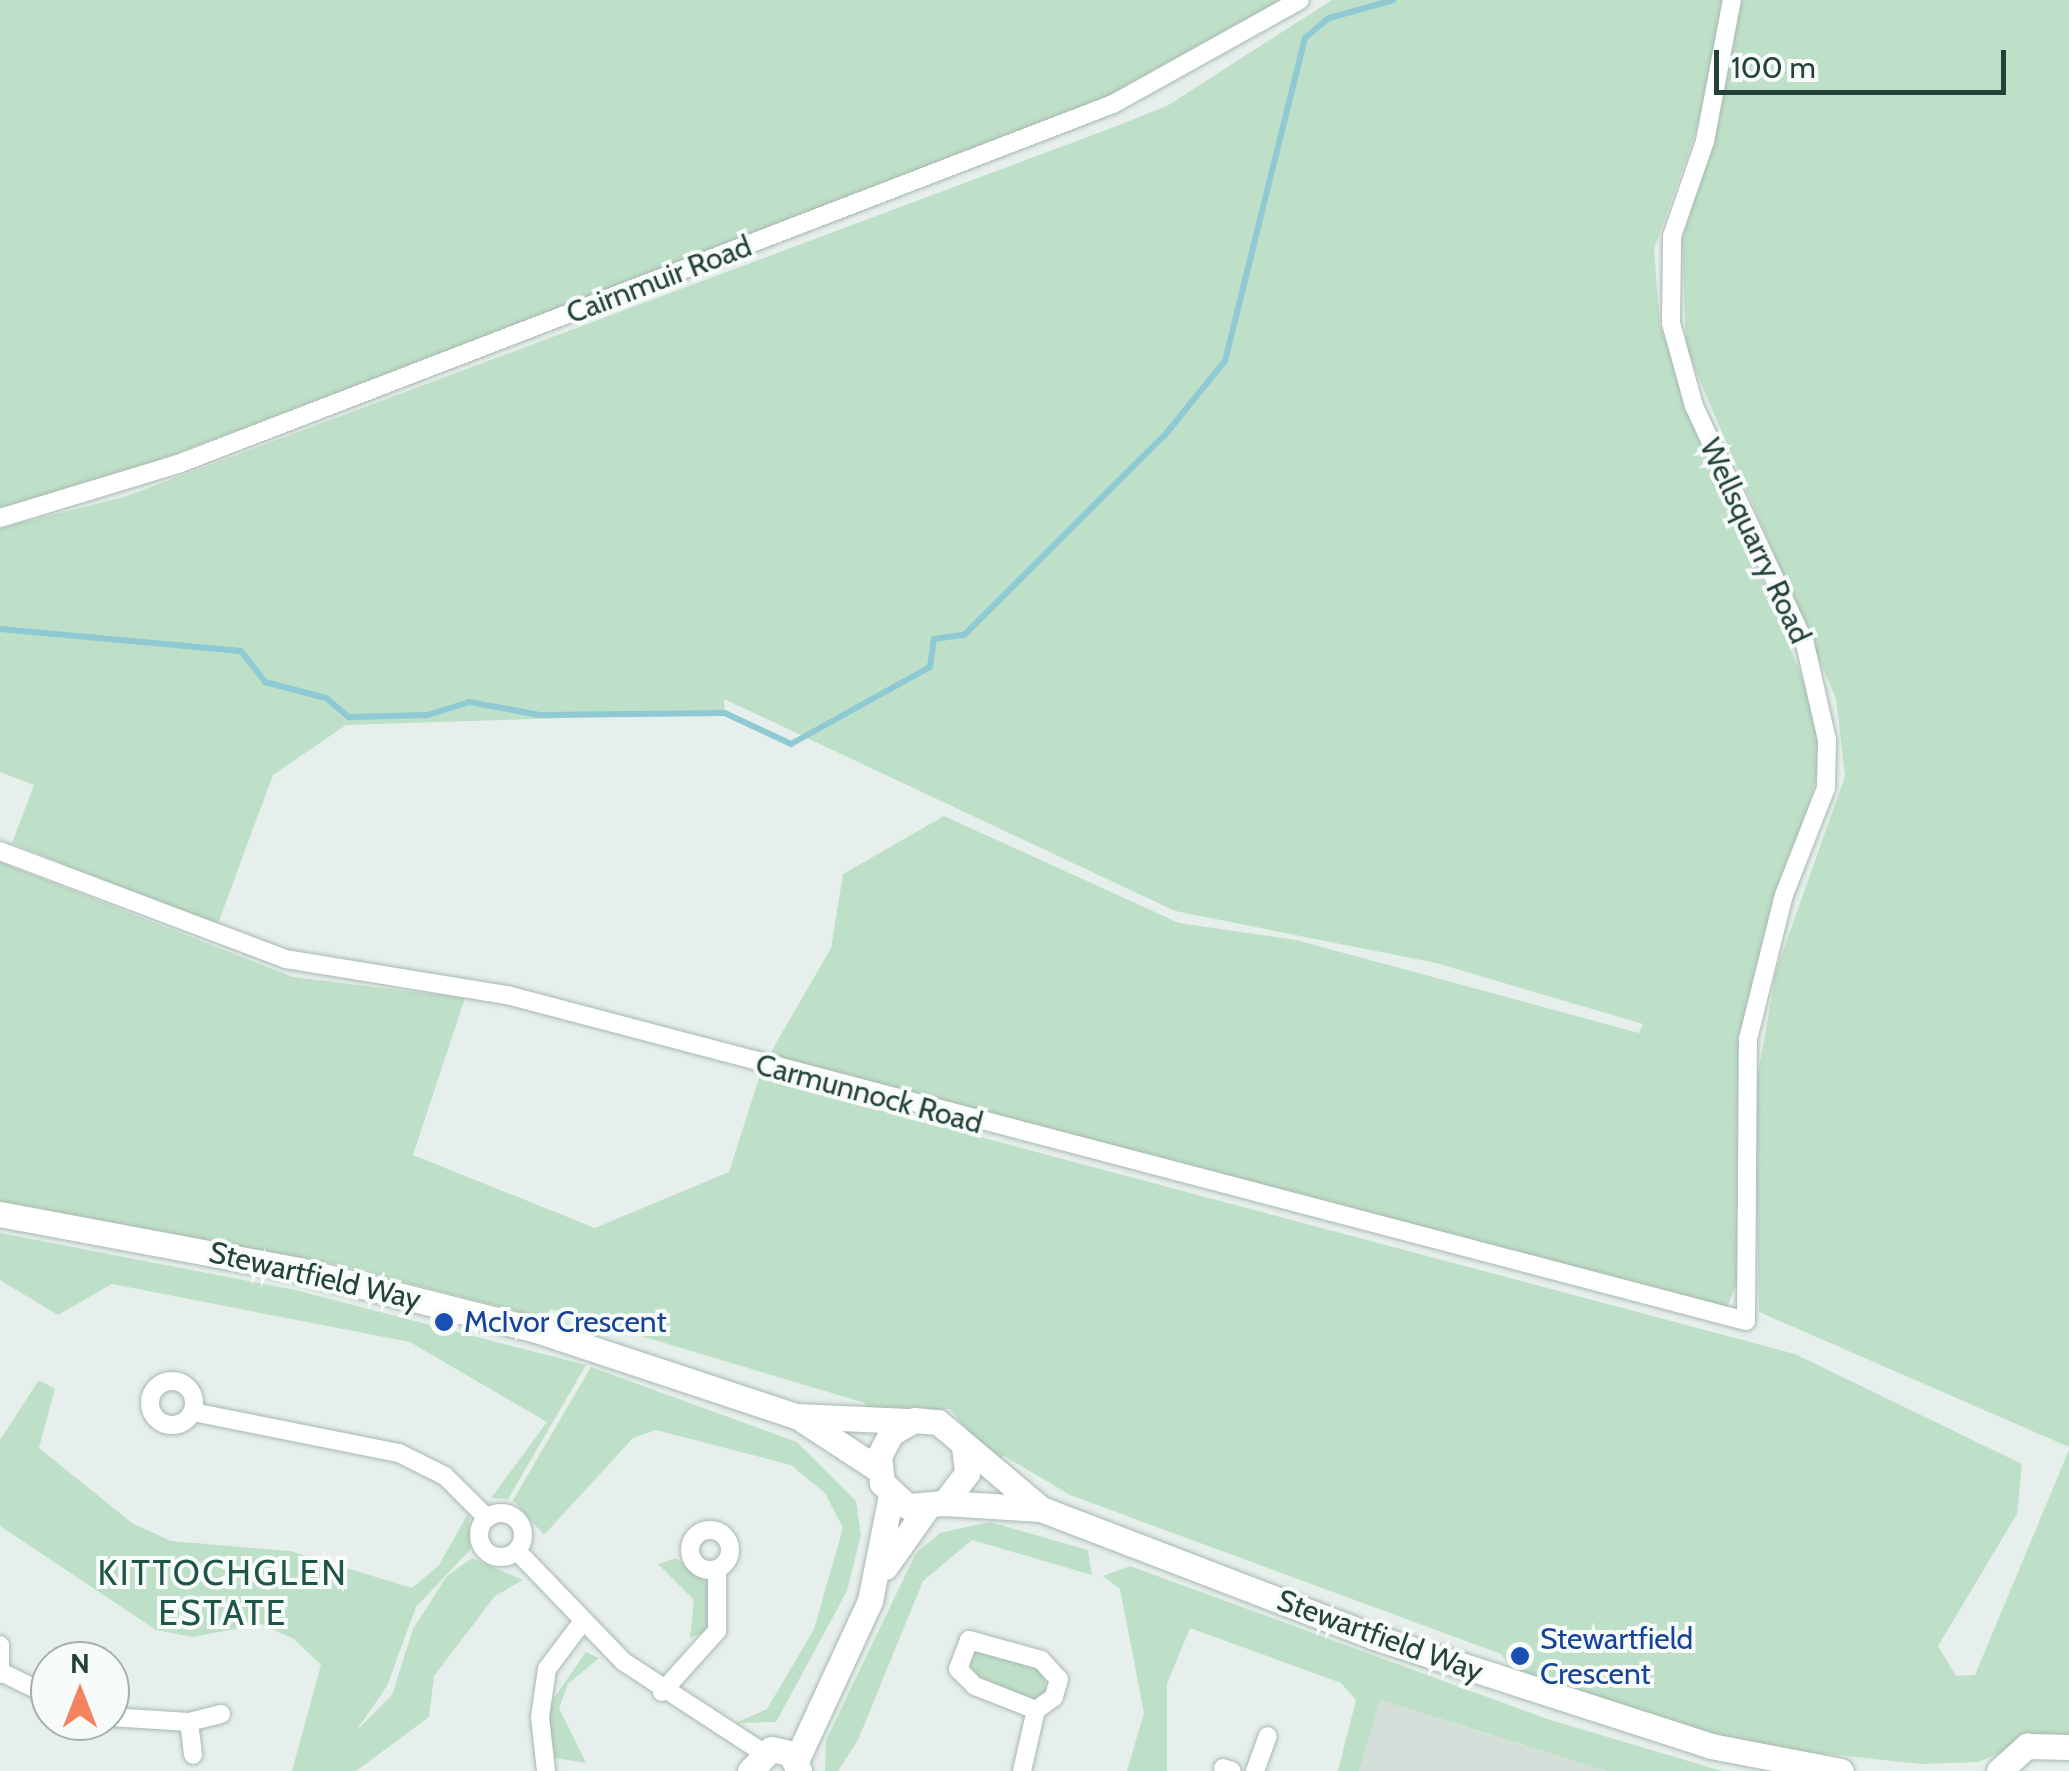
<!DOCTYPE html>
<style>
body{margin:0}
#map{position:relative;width:2069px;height:1771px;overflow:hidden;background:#e6efeb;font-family:Cabin,sans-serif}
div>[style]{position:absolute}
.built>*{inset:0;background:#d4dfda}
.green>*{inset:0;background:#bfe0c8}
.stream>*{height:6px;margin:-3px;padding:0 3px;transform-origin:3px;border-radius:3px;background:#8ec9d4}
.roads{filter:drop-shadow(0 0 2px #a8b8b2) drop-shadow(0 0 2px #a8b8b2)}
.street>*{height:18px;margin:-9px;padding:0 9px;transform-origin:9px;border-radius:9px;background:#fff}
.street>.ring{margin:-9px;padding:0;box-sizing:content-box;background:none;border:18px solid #fff;border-radius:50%}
.secondary>*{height:25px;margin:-12.5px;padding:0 12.5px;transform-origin:12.5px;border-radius:12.5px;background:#fff}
.dots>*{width:28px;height:28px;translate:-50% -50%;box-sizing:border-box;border:5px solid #f7fbf9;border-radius:50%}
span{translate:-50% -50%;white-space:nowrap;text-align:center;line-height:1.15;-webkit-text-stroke:8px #f7fbf9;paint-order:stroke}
.street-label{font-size:30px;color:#24423a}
.transit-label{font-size:30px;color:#164399}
.left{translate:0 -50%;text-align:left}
.quarter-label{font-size:35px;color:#1f5548;letter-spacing:2.5px}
.north{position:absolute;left:30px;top:1641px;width:100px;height:100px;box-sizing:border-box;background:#f7fbf9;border:2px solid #a3b1ad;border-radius:50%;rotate:0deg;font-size:28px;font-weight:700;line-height:40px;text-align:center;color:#24423a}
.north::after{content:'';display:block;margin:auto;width:35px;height:45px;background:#f4845f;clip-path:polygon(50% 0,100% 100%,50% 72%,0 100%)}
.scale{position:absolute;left:1714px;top:50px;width:292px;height:45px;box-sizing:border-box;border:5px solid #24423a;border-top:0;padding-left:12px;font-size:30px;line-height:35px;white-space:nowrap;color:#24423a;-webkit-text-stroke:8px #f7fbf9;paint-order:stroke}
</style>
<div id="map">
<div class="built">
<i style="clip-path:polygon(1379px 1699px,1414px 1711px,1606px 1771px,1359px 1771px)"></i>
</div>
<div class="green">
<i style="clip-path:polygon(0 0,1299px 0,1190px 68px,1070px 114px,104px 481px,0 507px)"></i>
<i style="clip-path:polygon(1332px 0,1724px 0,1707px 101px,1654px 249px,1660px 326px,1814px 707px,1821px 762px,1738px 1051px,1737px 1283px,1727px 1307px,767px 1059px,831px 948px,843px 874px,944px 816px,1179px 923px,1296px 940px,1639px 1033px,1643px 1024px,1436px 963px,1175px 911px,724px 699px,725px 713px,346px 725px,273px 775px,217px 926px,12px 843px,34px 785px,0 772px,0 528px,124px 497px,1109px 129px,1167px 106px)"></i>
<i style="clip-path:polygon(1738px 0,2069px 0,2069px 1447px,1759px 1312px,1755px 1092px,1776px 971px,1845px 776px,1836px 699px,1686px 348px,1682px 239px,1716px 129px)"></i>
<i style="clip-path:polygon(0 862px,293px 977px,465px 998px,413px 1155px,595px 1228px,729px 1172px,759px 1078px,1795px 1354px,2022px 1464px,2017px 1514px,1938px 1646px,1956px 1676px,1975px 1675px,2069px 1450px,2069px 1739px,2052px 1733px,1978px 1762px,1921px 1764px,1772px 1748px,1679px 1725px,1514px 1673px,1501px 1654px,1070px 1495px,1004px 1456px,995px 1464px,950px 1409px,867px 1413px,865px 1403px,551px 1309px,542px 1318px,340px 1265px,0 1201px)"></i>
<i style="clip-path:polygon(0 1233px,295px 1290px,586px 1365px,508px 1499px,491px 1498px,547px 1422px,410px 1342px,112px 1284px,58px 1315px,0 1280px)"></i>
<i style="clip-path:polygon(591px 1367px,797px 1442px,856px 1501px,861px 1535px,847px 1591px,776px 1722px,736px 1723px,767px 1709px,814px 1629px,843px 1528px,825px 1493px,791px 1465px,656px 1430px,633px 1438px,544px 1535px,513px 1500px)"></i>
<i style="clip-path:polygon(39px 1380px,55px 1389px,39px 1448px,132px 1523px,171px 1541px,290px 1551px,412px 1588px,439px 1565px,469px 1512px,470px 1550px,416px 1607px,387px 1686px,356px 1731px,392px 1695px,413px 1629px,447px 1576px,472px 1558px,523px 1580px,495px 1596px,434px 1676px,429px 1717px,356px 1771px,292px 1771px,321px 1665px,294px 1639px,261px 1624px,193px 1637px,156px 1630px,0 1526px,0 1440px)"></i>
<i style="clip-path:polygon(990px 1522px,1088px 1550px,1092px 1575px,972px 1540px,923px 1581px,858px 1740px,838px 1771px,825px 1771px,826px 1740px,916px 1553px,940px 1533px)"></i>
<i style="clip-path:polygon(676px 1558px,710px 1585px,708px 1631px,690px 1638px,694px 1600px,658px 1564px)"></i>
<i style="clip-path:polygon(1130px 1566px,1547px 1719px,1722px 1771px,1606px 1771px,1380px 1700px,1359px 1771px,1338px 1771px,1356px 1700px,1341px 1683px,1190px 1628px,1167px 1684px,1167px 1771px,1127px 1771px,1144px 1713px,1120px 1589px,1103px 1576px)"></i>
<i style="clip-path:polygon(985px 1646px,1043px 1672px,1047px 1692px,1034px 1699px,973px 1675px,969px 1653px)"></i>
<i style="clip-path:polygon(586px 1652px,599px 1658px,568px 1684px,559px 1708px,586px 1763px,555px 1758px,547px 1708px)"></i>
</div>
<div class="stream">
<i style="left:0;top:629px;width:242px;rotate:5.2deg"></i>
<i style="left:241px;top:651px;width:39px;rotate:52deg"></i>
<i style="left:265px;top:682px;width:63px;rotate:14.7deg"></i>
<i style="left:326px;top:698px;width:30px;rotate:40deg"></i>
<i style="left:349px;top:717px;width:79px;rotate:-1.5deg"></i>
<i style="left:428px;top:715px;width:43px;rotate:-17.6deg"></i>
<i style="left:469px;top:702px;width:72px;rotate:10.4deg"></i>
<i style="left:540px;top:715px;width:185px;rotate:-0.6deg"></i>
<i style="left:725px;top:713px;width:73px;rotate:25.2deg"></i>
<i style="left:791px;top:744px;width:159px;rotate:-29deg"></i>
<i style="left:930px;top:667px;width:28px;rotate:-82deg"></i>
<i style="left:934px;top:639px;width:30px;rotate:-8deg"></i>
<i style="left:964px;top:635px;width:282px;rotate:-44.9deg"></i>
<i style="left:1164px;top:436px;width:97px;rotate:-50.9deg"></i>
<i style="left:1225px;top:361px;width:333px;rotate:-76.1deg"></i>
<i style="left:1305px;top:38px;width:31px;rotate:-40deg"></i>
<i style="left:1329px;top:18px;width:67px;rotate:-15.5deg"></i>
</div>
<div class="roads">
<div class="street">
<i style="left:0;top:518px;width:186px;rotate:-16.9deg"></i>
<i style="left:178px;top:464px;width:1002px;rotate:-21.06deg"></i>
<i style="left:1113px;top:104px;width:214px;rotate:-29.1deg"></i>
<i style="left:0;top:851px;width:306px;rotate:20.7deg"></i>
<i style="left:286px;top:959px;width:224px;rotate:9.3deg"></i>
<i style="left:507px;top:995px;width:1281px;rotate:14.74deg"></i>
<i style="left:1746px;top:1321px;width:282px;rotate:-89.6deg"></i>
<i style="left:1748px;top:1039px;width:148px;rotate:-76deg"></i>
<i style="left:1784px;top:895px;width:115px;rotate:-68.6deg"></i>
<i style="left:1826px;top:788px;width:48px;rotate:-88.8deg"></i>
<i style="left:1827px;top:740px;width:98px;rotate:-102.9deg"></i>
<i style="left:1805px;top:644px;width:263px;rotate:-115deg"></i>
<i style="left:1694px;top:406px;width:86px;rotate:-105.5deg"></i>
<i style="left:1671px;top:323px;width:87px;rotate:-89.3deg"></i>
<i style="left:1672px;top:236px;width:101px;rotate:-70.8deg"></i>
<i style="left:1705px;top:141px;width:144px;rotate:-79.2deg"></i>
<i class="ring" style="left:150px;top:1381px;width:26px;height:26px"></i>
<i style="left:193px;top:1412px;width:210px;rotate:11.3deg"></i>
<i style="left:399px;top:1453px;width:51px;rotate:26.6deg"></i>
<i style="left:445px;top:1476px;width:59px;rotate:45deg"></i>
<i class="ring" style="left:479px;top:1513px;width:26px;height:26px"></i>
<i class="ring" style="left:690px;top:1530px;width:22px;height:22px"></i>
<i style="left:517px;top:1551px;width:154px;rotate:46.1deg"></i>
<i style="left:624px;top:1662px;width:165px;rotate:33.1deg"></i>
<i style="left:969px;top:1640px;width:75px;rotate:15.5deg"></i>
<i style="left:1041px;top:1660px;width:26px;rotate:47deg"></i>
<i style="left:1059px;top:1679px;width:19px;rotate:106deg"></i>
<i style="left:1054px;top:1697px;width:22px;rotate:144deg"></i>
<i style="left:1036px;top:1710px;width:66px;rotate:-158.5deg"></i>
<i style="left:975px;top:1686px;width:24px;rotate:-135deg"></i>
<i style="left:958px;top:1669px;width:31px;rotate:-69deg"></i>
<i style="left:0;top:1645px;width:29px;rotate:90deg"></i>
<i style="left:1px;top:1672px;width:55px;rotate:26.1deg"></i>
<i style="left:662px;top:1692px;width:82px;rotate:-48deg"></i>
<i style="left:717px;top:1631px;width:62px;rotate:-90deg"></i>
<i style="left:110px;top:1717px;width:79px;rotate:3.6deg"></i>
<i style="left:189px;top:1722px;width:33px;rotate:-14deg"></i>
<i style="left:189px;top:1722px;width:33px;rotate:83deg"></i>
<i style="left:1223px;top:1768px;width:9px;rotate:18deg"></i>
<i style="left:546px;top:1771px;width:54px;rotate:-96.3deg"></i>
<i style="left:540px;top:1717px;width:49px;rotate:-81.7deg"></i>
<i style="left:547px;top:1669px;width:60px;rotate:-53.1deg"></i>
<i style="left:1022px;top:1771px;width:63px;rotate:-77.1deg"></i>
<i style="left:1255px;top:1771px;width:37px;rotate:-70deg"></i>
</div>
<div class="secondary">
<i style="left:0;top:1214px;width:304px;rotate:10.6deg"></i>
<i style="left:299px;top:1270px;width:244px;rotate:14.2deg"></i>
<i style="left:536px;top:1330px;width:274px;rotate:18.3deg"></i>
<i style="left:796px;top:1416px;width:112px;rotate:2.6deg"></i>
<i style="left:803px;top:1420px;width:90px;rotate:33.2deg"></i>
<i style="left:964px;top:1447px;width:26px;rotate:83deg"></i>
<i style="left:967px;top:1473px;width:38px;rotate:127deg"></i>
<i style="left:944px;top:1503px;width:37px;rotate:175deg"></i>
<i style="left:907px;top:1506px;width:34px;rotate:-137deg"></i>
<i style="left:882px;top:1483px;width:27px;rotate:-96deg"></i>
<i style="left:879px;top:1456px;width:26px;rotate:-62deg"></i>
<i style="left:891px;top:1433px;width:26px;rotate:-29deg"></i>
<i style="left:914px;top:1420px;width:24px;rotate:5deg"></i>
<i style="left:938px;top:1422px;width:135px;rotate:40.2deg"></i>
<i style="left:1041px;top:1509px;width:357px;rotate:21deg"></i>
<i style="left:1374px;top:1637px;width:354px;rotate:17.9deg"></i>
<i style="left:1711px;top:1746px;width:132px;rotate:10.9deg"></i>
<i style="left:944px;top:1503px;width:97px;rotate:3.5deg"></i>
<i style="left:885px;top:1567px;width:71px;rotate:-54.7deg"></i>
<i style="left:796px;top:1761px;width:176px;rotate:-65.2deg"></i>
<i style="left:870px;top:1601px;width:108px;rotate:-78.8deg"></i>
<i style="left:750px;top:1771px;width:30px;rotate:-46deg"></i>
<i style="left:771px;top:1749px;width:19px;rotate:12deg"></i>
<i style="left:790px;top:1753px;width:20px;rotate:63deg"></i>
<i style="left:1999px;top:1771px;width:38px;rotate:-42deg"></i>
<i style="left:2027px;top:1746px;width:42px;rotate:1.4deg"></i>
</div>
</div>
<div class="dots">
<i style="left:444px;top:1322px;background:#1a4fb4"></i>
<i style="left:1520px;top:1656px;background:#1a4fb4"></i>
</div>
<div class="street-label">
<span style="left:659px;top:280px;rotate:-21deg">Cairnmuir Road</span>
<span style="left:1755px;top:541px;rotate:65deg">Wellsquarry Road</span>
<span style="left:869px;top:1094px;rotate:15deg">Carmunnock Road</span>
<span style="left:315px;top:1276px;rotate:13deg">Stewartfield Way</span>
<span style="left:1380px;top:1636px;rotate:20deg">Stewartfield Way</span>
</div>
<div class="transit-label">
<span class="left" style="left:464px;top:1322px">McIvor Crescent</span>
<span class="left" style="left:1540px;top:1656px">Stewartfield<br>Crescent</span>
</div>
<div class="quarter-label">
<span style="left:223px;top:1593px">KITTOCHGLEN<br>ESTATE</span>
</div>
<div class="north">N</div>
<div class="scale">100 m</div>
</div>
